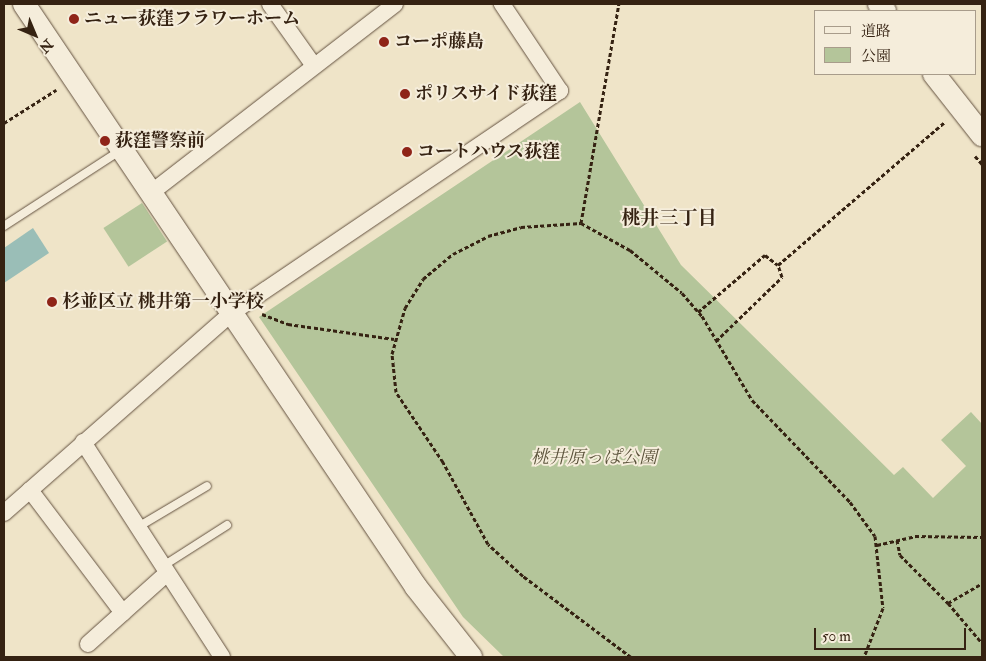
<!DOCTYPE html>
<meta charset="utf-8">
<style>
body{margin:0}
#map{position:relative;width:986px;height:661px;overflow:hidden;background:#efe4c8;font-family:"IM FELL Double Pica","Noto Serif JP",serif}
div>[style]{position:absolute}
.green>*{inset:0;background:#b4c59a;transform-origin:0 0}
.water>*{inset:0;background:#9abeb7}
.path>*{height:3px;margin-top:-1.5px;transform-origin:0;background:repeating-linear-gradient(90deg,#352212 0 4px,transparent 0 6.5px)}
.roads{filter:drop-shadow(0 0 1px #645240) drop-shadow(0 0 1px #645240)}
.lane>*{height:8px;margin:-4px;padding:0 4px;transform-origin:4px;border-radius:4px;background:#f5eddb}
.street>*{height:16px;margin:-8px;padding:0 8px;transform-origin:8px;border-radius:8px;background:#f5eddb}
.secondary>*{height:22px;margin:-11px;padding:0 11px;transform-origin:11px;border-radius:11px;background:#f5eddb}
.dots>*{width:14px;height:14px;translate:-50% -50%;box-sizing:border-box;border:2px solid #f5eddb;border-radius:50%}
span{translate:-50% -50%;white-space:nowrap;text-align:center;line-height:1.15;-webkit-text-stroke:4px #f5eddb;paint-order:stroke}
.poi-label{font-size:18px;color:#352212;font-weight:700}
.left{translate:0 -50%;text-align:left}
.park-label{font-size:18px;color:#5b533b;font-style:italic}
.neighbourhood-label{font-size:19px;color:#352212;font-weight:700}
.frame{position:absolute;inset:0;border:5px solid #352212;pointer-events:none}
.legend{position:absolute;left:814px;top:10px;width:162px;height:65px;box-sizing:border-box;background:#f5eddb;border:1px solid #a89c8b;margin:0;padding:6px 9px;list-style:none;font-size:15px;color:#352212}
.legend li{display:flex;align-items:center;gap:10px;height:25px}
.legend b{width:25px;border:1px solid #a89c8b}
.north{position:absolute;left:10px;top:10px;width:50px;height:50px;-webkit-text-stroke:4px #f5eddb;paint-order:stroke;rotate:135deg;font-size:14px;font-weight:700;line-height:20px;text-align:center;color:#352212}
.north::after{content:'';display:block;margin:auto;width:18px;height:22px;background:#352212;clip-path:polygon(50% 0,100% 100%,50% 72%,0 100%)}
.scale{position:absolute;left:814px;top:628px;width:152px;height:22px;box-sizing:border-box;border:2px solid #352212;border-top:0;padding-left:6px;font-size:15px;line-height:18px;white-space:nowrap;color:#352212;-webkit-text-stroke:4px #f5eddb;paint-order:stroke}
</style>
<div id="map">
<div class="green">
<i style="clip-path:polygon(580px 102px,681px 265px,894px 475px,903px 467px,933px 498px,966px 466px,941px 440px,971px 412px,982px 424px,982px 657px,504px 657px,463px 617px,259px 317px)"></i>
<i style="left:142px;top:203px;width:46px;height:46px;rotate:57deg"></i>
</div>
<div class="water">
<i style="clip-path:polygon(33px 228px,49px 253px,4px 283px,4px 248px)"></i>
</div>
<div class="path">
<i style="left:4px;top:123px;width:62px;rotate:-32.4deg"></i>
<i style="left:975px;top:156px;width:11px;rotate:49deg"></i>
<i style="left:581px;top:223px;width:222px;rotate:-80.2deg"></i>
<i style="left:698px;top:312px;width:88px;rotate:-40.4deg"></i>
<i style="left:765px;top:255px;width:16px;rotate:38deg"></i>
<i style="left:778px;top:265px;width:221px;rotate:-40.6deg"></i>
<i style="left:262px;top:314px;width:28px;rotate:21deg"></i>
<i style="left:288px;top:324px;width:107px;rotate:8.1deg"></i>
<i style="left:716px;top:341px;width:92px;rotate:-44.1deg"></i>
<i style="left:782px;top:277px;width:13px;rotate:-108deg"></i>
<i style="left:897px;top:540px;width:15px;rotate:79deg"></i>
<i style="left:900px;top:555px;width:68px;rotate:45deg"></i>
<i style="left:948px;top:603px;width:39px;rotate:-30deg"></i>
<i style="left:877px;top:545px;width:39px;rotate:-13deg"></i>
<i style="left:915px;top:536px;width:67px;rotate:0.9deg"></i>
<i style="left:948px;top:603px;width:52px;rotate:49.6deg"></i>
<i style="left:631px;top:657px;width:135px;rotate:-143.1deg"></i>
<i style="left:523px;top:576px;width:47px;rotate:-137.6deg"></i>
<i style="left:488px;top:544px;width:94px;rotate:-118.8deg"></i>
<i style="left:443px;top:462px;width:84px;rotate:-123.9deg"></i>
<i style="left:396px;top:392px;width:38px;rotate:-96deg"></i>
<i style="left:392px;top:354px;width:48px;rotate:-74.2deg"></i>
<i style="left:405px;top:308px;width:34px;rotate:-58deg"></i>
<i style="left:423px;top:279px;width:39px;rotate:-40deg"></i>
<i style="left:453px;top:254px;width:39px;rotate:-27deg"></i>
<i style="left:488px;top:236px;width:34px;rotate:-15deg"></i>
<i style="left:521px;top:227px;width:60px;rotate:-3.8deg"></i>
<i style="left:581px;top:223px;width:56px;rotate:28.9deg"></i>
<i style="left:630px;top:250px;width:67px;rotate:39.6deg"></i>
<i style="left:682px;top:293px;width:30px;rotate:49deg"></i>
<i style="left:702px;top:316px;width:98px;rotate:59.2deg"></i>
<i style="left:752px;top:400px;width:141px;rotate:46.1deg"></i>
<i style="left:850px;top:502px;width:42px;rotate:53.7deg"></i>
<i style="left:875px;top:536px;width:72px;rotate:83.7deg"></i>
<i style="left:883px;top:608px;width:53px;rotate:111.2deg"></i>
</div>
<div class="roads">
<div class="lane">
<i style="left:4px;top:226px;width:140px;rotate:-33deg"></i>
<i style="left:138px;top:527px;width:80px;rotate:-30.7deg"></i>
<i style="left:163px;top:566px;width:76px;rotate:-32.6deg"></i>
</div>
<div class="street">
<i style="left:270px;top:4px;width:76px;rotate:54.6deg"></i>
<i style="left:152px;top:192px;width:307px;rotate:-37.7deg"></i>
<i style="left:83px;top:442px;width:256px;rotate:57.1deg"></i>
<i style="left:30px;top:490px;width:154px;rotate:52.9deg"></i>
<i style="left:4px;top:513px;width:305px;rotate:-41.3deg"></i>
<i style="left:233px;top:312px;width:395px;rotate:-34.1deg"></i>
<i style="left:560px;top:91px;width:105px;rotate:-123.7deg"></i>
<i style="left:88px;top:644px;width:106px;rotate:-41.9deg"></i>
</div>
<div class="secondary">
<i style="left:24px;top:4px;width:703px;rotate:56.08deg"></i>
<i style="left:416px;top:587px;width:89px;rotate:51.8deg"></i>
<i style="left:879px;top:4px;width:9px;rotate:49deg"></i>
<i style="left:934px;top:74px;width:78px;rotate:51.8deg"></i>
</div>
</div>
<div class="dots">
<i style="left:74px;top:19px;background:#8f2418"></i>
<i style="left:384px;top:42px;background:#8f2418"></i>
<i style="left:405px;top:94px;background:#8f2418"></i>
<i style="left:105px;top:141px;background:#8f2418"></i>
<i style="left:407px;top:152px;background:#8f2418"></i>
<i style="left:52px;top:302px;background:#8f2418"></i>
</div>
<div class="poi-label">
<span class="left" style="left:84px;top:19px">ニュー荻窪フラワーホーム</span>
<span class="left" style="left:394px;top:42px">コーポ藤島</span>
<span class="left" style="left:415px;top:94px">ポリスサイド荻窪</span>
<span class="left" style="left:115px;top:141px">荻窪警察前</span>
<span class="left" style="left:417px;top:152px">コートハウス荻窪</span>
<span class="left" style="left:62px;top:302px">杉並区立 桃井第一小学校</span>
</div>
<div class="park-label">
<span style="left:594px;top:458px">桃井原っぱ公園</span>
</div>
<div class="neighbourhood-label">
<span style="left:669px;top:219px">桃井三丁目</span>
</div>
<div class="frame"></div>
<ul class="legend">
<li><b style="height:6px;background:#f5eddb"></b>道路</li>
<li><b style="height:14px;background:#b4c59a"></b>公園</li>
</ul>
<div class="north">N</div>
<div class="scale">50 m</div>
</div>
